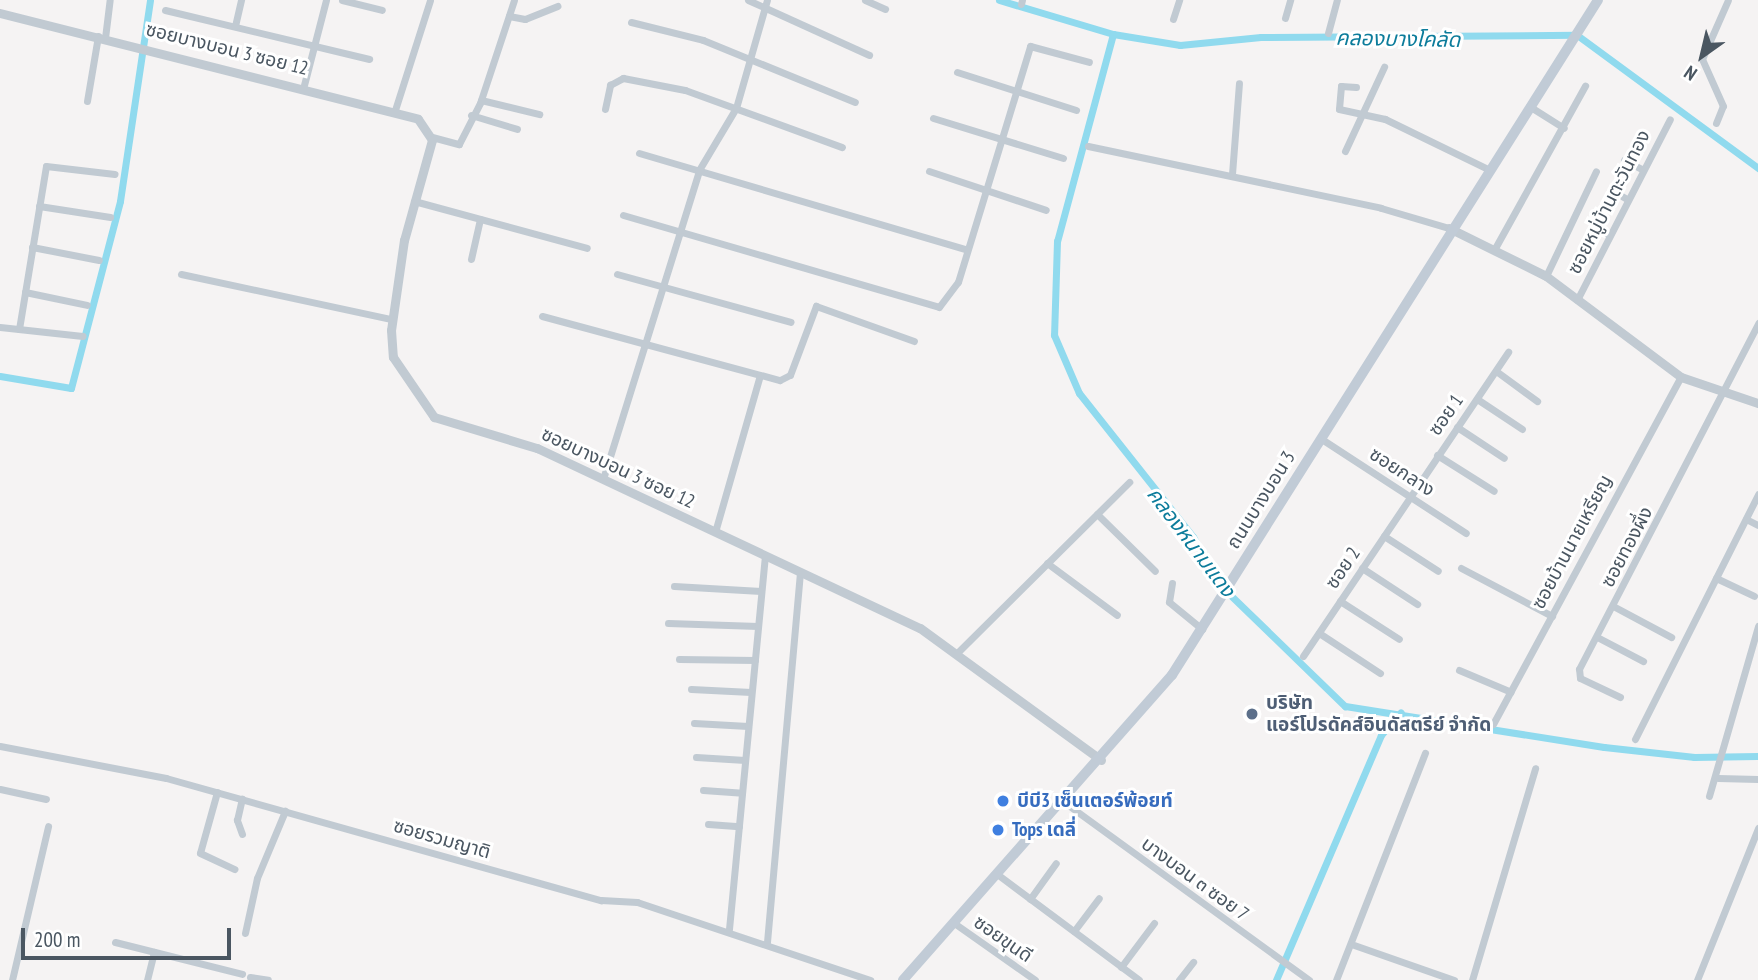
<!DOCTYPE html>
<meta charset="utf-8">
<style>
body{margin:0}
#map{position:relative;width:1758px;height:980px;overflow:hidden;background:#f5f3f3;font-family:"PT Sans Narrow","Noto Sans Thai",sans-serif}
div>[style]{position:absolute}
.canal>*{height:7px;margin:-3.5px;padding:0 3.5px;transform-origin:3.5px;border-radius:3.5px;background:#90daee}
.minor>*{height:7px;margin:-3.5px;padding:0 3.5px;transform-origin:3.5px;border-radius:3.5px;background:#c1cad2}
.tertiary>*{height:9px;margin:-4.5px;padding:0 4.5px;transform-origin:4.5px;border-radius:4.5px;background:#c1cad2}
.secondary>*{height:10px;margin:-5px;padding:0 5px;transform-origin:5px;border-radius:5px;background:#c1cbd6}
.dots>*{width:19px;height:19px;translate:-50% -50%;box-sizing:border-box;border:4px solid #fff;border-radius:50%}
span{translate:-50% -50%;white-space:nowrap;text-align:center;line-height:1.15;-webkit-text-stroke:6px #fff;paint-order:stroke}
.street-label{font-size:19px;color:#4a5661}
.service-label{font-size:19px;color:#4e5e75;font-weight:700}
.left{translate:0 -50%;text-align:left}
.shop-label{font-size:19px;color:#366cbe;font-weight:700}
.water-label{font-size:21px;color:#0c7c9b;font-style:italic}
.north{position:absolute;left:1667px;top:21px;width:70px;height:70px;-webkit-text-stroke:5px #fff;paint-order:stroke;rotate:214deg;font-size:19px;font-weight:700;line-height:28px;text-align:center;color:#4a5661}
.north::after{content:'';display:block;margin:auto;width:24px;height:32px;background:#4a5661;clip-path:polygon(50% 0,100% 100%,50% 72%,0 100%)}
.scale{position:absolute;left:21px;top:928px;width:210px;height:32px;box-sizing:border-box;border:4px solid #4a5661;border-top:0;padding-left:9px;font-size:21px;line-height:24px;white-space:nowrap;color:#4a5661;-webkit-text-stroke:5px #fff;paint-order:stroke}
</style>
<div id="map">
<div class="canal">
<i style="left:999px;top:0;width:119px;rotate:16.6deg"></i>
<i style="left:1113px;top:34px;width:68px;rotate:9.3deg"></i>
<i style="left:1180px;top:45px;width:81px;rotate:-5.6deg"></i>
<i style="left:1261px;top:37px;width:316px;rotate:-0.4deg"></i>
<i style="left:1577px;top:35px;width:225px;rotate:36.3deg"></i>
<i style="left:1113px;top:34px;width:214px;rotate:105.1deg"></i>
<i style="left:1057px;top:241px;width:94px;rotate:91.8deg"></i>
<i style="left:1054px;top:335px;width:63px;rotate:66.7deg"></i>
<i style="left:1079px;top:393px;width:184px;rotate:51.6deg"></i>
<i style="left:1193px;top:537px;width:56px;rotate:60.3deg"></i>
<i style="left:1221px;top:586px;width:173px;rotate:44.1deg"></i>
<i style="left:1345px;top:706px;width:262px;rotate:9deg"></i>
<i style="left:1604px;top:747px;width:91px;rotate:6.3deg"></i>
<i style="left:1694px;top:757px;width:64px;rotate:-0.9deg"></i>
<i style="left:0;top:376px;width:72px;rotate:9.6deg"></i>
<i style="left:71px;top:388px;width:193px;rotate:-75.3deg"></i>
<i style="left:120px;top:201px;width:203px;rotate:-81.5deg"></i>
<i style="left:1276px;top:980px;width:267px;rotate:-66.8deg"></i>
<i style="left:1381px;top:735px;width:30px;rotate:-49deg"></i>
</div>
<div class="minor">
<i style="left:342px;top:0;width:41px;rotate:14deg"></i>
<i style="left:748px;top:0;width:133px;rotate:24.4deg"></i>
<i style="left:865px;top:0;width:22px;rotate:24deg"></i>
<i style="left:1021px;top:4px;width:4px;rotate:-76deg"></i>
<i style="left:165px;top:10px;width:210px;rotate:13.5deg"></i>
<i style="left:509px;top:16px;width:16px;rotate:11deg"></i>
<i style="left:525px;top:19px;width:35px;rotate:-22deg"></i>
<i style="left:1285px;top:18px;width:19px;rotate:-74deg"></i>
<i style="left:1173px;top:19px;width:20px;rotate:-72deg"></i>
<i style="left:631px;top:22px;width:74px;rotate:14deg"></i>
<i style="left:703px;top:40px;width:164px;rotate:22.2deg"></i>
<i style="left:235px;top:26px;width:27px;rotate:-77deg"></i>
<i style="left:1328px;top:33px;width:34px;rotate:-75deg"></i>
<i style="left:105px;top:38px;width:38px;rotate:-83deg"></i>
<i style="left:957px;top:72px;width:125px;rotate:17.7deg"></i>
<i style="left:304px;top:85px;width:88px;rotate:-75.5deg"></i>
<i style="left:1356px;top:87px;width:15px;rotate:-176deg"></i>
<i style="left:1341px;top:86px;width:23px;rotate:95deg"></i>
<i style="left:1339px;top:109px;width:47px;rotate:12.3deg"></i>
<i style="left:1385px;top:119px;width:114px;rotate:25.9deg"></i>
<i style="left:481px;top:100px;width:60px;rotate:13.6deg"></i>
<i style="left:87px;top:101px;width:66px;rotate:-80.4deg"></i>
<i style="left:1529px;top:106px;width:41px;rotate:32.2deg"></i>
<i style="left:605px;top:109px;width:25px;rotate:-78deg"></i>
<i style="left:610px;top:85px;width:15px;rotate:-28deg"></i>
<i style="left:623px;top:78px;width:63px;rotate:11deg"></i>
<i style="left:685px;top:90px;width:167px;rotate:20deg"></i>
<i style="left:395px;top:110px;width:115px;rotate:-72.3deg"></i>
<i style="left:471px;top:115px;width:48px;rotate:16.9deg"></i>
<i style="left:933px;top:118px;width:136px;rotate:17.1deg"></i>
<i style="left:1716px;top:123px;width:18px;rotate:-68deg"></i>
<i style="left:1723px;top:106px;width:51px;rotate:-114.1deg"></i>
<i style="left:1702px;top:59px;width:64px;rotate:-66.2deg"></i>
<i style="left:432px;top:137px;width:28px;rotate:15deg"></i>
<i style="left:459px;top:144px;width:46px;rotate:-62.9deg"></i>
<i style="left:480px;top:103px;width:108px;rotate:-71.7deg"></i>
<i style="left:1088px;top:146px;width:299px;rotate:11.9deg"></i>
<i style="left:1381px;top:208px;width:71px;rotate:16.4deg"></i>
<i style="left:1345px;top:151px;width:93px;rotate:-65.1deg"></i>
<i style="left:639px;top:153px;width:341px;rotate:16.4deg"></i>
<i style="left:1624px;top:160px;width:20px;rotate:27deg"></i>
<i style="left:929px;top:171px;width:123px;rotate:18.4deg"></i>
<i style="left:1232px;top:174px;width:91px;rotate:-85.6deg"></i>
<i style="left:1613px;top:191px;width:16px;rotate:30deg"></i>
<i style="left:414px;top:201px;width:179px;rotate:15.2deg"></i>
<i style="left:39px;top:206px;width:72px;rotate:8.8deg"></i>
<i style="left:623px;top:215px;width:329px;rotate:16.2deg"></i>
<i style="left:939px;top:307px;width:31px;rotate:-53deg"></i>
<i style="left:958px;top:282px;width:247px;rotate:-73deg"></i>
<i style="left:1030px;top:46px;width:61px;rotate:15.2deg"></i>
<i style="left:1593px;top:227px;width:17px;rotate:25deg"></i>
<i style="left:32px;top:247px;width:68px;rotate:11deg"></i>
<i style="left:1494px;top:250px;width:188px;rotate:-61deg"></i>
<i style="left:471px;top:259px;width:41px;rotate:-77.3deg"></i>
<i style="left:181px;top:274px;width:215px;rotate:12.1deg"></i>
<i style="left:617px;top:274px;width:180px;rotate:15.4deg"></i>
<i style="left:1546px;top:276px;width:116px;rotate:-64.5deg"></i>
<i style="left:25px;top:292px;width:63px;rotate:11.8deg"></i>
<i style="left:1577px;top:300px;width:203px;rotate:-62.8deg"></i>
<i style="left:542px;top:316px;width:246px;rotate:15.1deg"></i>
<i style="left:780px;top:380px;width:11px;rotate:-27deg"></i>
<i style="left:790px;top:375px;width:74px;rotate:-69.4deg"></i>
<i style="left:816px;top:306px;width:104px;rotate:19.7deg"></i>
<i style="left:0;top:327px;width:83px;rotate:6.2deg"></i>
<i style="left:19px;top:329px;width:165px;rotate:-80.6deg"></i>
<i style="left:46px;top:166px;width:69px;rotate:6.6deg"></i>
<i style="left:1496px;top:371px;width:51px;rotate:36.2deg"></i>
<i style="left:1477px;top:399px;width:54px;rotate:33.7deg"></i>
<i style="left:1457px;top:427px;width:56px;rotate:33.4deg"></i>
<i style="left:1320px;top:438px;width:174px;rotate:33.1deg"></i>
<i style="left:1437px;top:455px;width:67px;rotate:32.3deg"></i>
<i style="left:603px;top:479px;width:324px;rotate:-72.7deg"></i>
<i style="left:699px;top:170px;width:72px;rotate:-59.2deg"></i>
<i style="left:736px;top:108px;width:112px;rotate:-74deg"></i>
<i style="left:1097px;top:514px;width:81px;rotate:44.5deg"></i>
<i style="left:1746px;top:519px;width:13px;rotate:27deg"></i>
<i style="left:715px;top:532px;width:163px;rotate:-74deg"></i>
<i style="left:1384px;top:536px;width:64px;rotate:32.9deg"></i>
<i style="left:1047px;top:563px;width:87px;rotate:36.6deg"></i>
<i style="left:1362px;top:568px;width:66px;rotate:33.2deg"></i>
<i style="left:1461px;top:568px;width:103px;rotate:27.8deg"></i>
<i style="left:1716px;top:578px;width:42px;rotate:25.3deg"></i>
<i style="left:1172px;top:583px;width:19px;rotate:99deg"></i>
<i style="left:1169px;top:602px;width:43px;rotate:39.3deg"></i>
<i style="left:674px;top:586px;width:87px;rotate:3.3deg"></i>
<i style="left:1340px;top:601px;width:70px;rotate:32.8deg"></i>
<i style="left:1613px;top:606px;width:66px;rotate:28.1deg"></i>
<i style="left:668px;top:623px;width:90px;rotate:1.9deg"></i>
<i style="left:1319px;top:633px;width:73px;rotate:33.3deg"></i>
<i style="left:1597px;top:637px;width:52px;rotate:27.6deg"></i>
<i style="left:959px;top:651px;width:240px;rotate:-44.8deg"></i>
<i style="left:1303px;top:656px;width:367px;rotate:-56deg"></i>
<i style="left:679px;top:659px;width:76px;rotate:0.8deg"></i>
<i style="left:1459px;top:670px;width:56px;rotate:22.9deg"></i>
<i style="left:691px;top:689px;width:60px;rotate:2.9deg"></i>
<i style="left:1620px;top:697px;width:44px;rotate:-154.6deg"></i>
<i style="left:1580px;top:678px;width:9px;rotate:-96deg"></i>
<i style="left:1579px;top:669px;width:390px;rotate:-62.6deg"></i>
<i style="left:694px;top:723px;width:54px;rotate:3.2deg"></i>
<i style="left:1493px;top:724px;width:395px;rotate:-61.6deg"></i>
<i style="left:1635px;top:739px;width:274px;rotate:-63.3deg"></i>
<i style="left:0;top:746px;width:169px;rotate:10.9deg"></i>
<i style="left:166px;top:778px;width:452px;rotate:15.7deg"></i>
<i style="left:601px;top:900px;width:36px;rotate:3deg"></i>
<i style="left:637px;top:902px;width:246px;rotate:18.5deg"></i>
<i style="left:696px;top:757px;width:49px;rotate:3.5deg"></i>
<i style="left:1718px;top:778px;width:40px;rotate:1.4deg"></i>
<i style="left:0;top:789px;width:47px;rotate:12.3deg"></i>
<i style="left:703px;top:790px;width:39px;rotate:4deg"></i>
<i style="left:217px;top:792px;width:63px;rotate:105.6deg"></i>
<i style="left:200px;top:853px;width:38px;rotate:25deg"></i>
<i style="left:1709px;top:796px;width:177px;rotate:-73.9deg"></i>
<i style="left:1064px;top:802px;width:303px;rotate:36deg"></i>
<i style="left:708px;top:824px;width:31px;rotate:4deg"></i>
<i style="left:242px;top:834px;width:15px;rotate:-110deg"></i>
<i style="left:237px;top:820px;width:22px;rotate:-77deg"></i>
<i style="left:997px;top:874px;width:177px;rotate:36.7deg"></i>
<i style="left:1030px;top:899px;width:44px;rotate:-54.2deg"></i>
<i style="left:954px;top:923px;width:99px;rotate:35.1deg"></i>
<i style="left:729px;top:929px;width:375px;rotate:-84.5deg"></i>
<i style="left:1074px;top:931px;width:41px;rotate:-52.9deg"></i>
<i style="left:245px;top:933px;width:56px;rotate:-77.7deg"></i>
<i style="left:257px;top:878px;width:73px;rotate:-67.3deg"></i>
<i style="left:115px;top:942px;width:131px;rotate:14.1deg"></i>
<i style="left:767px;top:942px;width:371px;rotate:-84.9deg"></i>
<i style="left:1354px;top:945px;width:106px;rotate:19.3deg"></i>
<i style="left:1121px;top:967px;width:55px;rotate:-53.1deg"></i>
<i style="left:250px;top:977px;width:18px;rotate:9deg"></i>
<i style="left:12px;top:980px;width:158px;rotate:-76.8deg"></i>
<i style="left:147px;top:980px;width:29px;rotate:-76deg"></i>
<i style="left:1179px;top:980px;width:23px;rotate:-52deg"></i>
<i style="left:1336px;top:980px;width:244px;rotate:-68.6deg"></i>
<i style="left:1472px;top:980px;width:221px;rotate:-73.4deg"></i>
<i style="left:1697px;top:980px;width:164px;rotate:-68.1deg"></i>
</div>
<div class="tertiary">
<i style="left:0;top:13px;width:431px;rotate:14.2deg"></i>
<i style="left:418px;top:119px;width:25px;rotate:56deg"></i>
<i style="left:432px;top:140px;width:104px;rotate:105.6deg"></i>
<i style="left:404px;top:240px;width:91px;rotate:98.2deg"></i>
<i style="left:391px;top:330px;width:27px;rotate:86deg"></i>
<i style="left:393px;top:357px;width:73px;rotate:55.7deg"></i>
<i style="left:434px;top:417px;width:108px;rotate:16.8deg"></i>
<i style="left:537px;top:448px;width:423px;rotate:25.2deg"></i>
<i style="left:920px;top:628px;width:224px;rotate:36.1deg"></i>
<i style="left:1449px;top:228px;width:108px;rotate:26.3deg"></i>
<i style="left:1546px;top:276px;width:169px;rotate:36.8deg"></i>
<i style="left:1681px;top:377px;width:81px;rotate:18.7deg"></i>
</div>
<div class="secondary">
<i style="left:903px;top:980px;width:407px;rotate:-48.6deg"></i>
<i style="left:1172px;top:675px;width:798px;rotate:-57.74deg"></i>
</div>
<div class="dots">
<i style="left:1252px;top:714px;background:#5c6f8a"></i>
<i style="left:1003px;top:801px;background:#3f7fe0"></i>
<i style="left:998px;top:830px;background:#3f7fe0"></i>
</div>
<div class="street-label">
<span style="left:227px;top:49px;rotate:14deg">ซอยบางบอน 3 ซอย 12</span>
<span style="left:1609px;top:202px;rotate:-63deg">ซอยหมู่บ้านตะวันทอง</span>
<span style="left:1446px;top:415px;rotate:-55deg">ซอย 1</span>
<span style="left:618px;top:468px;rotate:25deg">ซอยบางบอน 3 ซอย 12</span>
<span style="left:1402px;top:472px;rotate:33deg">ซอยกลาง</span>
<span style="left:1261px;top:500px;rotate:-58deg">ถนนบางบอน 3</span>
<span style="left:1572px;top:542px;rotate:-62deg">ซอยบ้านนายเหรียญ</span>
<span style="left:1627px;top:547px;rotate:-62deg">ซอยทองผึ่ง</span>
<span style="left:1343px;top:568px;rotate:-56deg">ซอย 2</span>
<span style="left:442px;top:839px;rotate:16deg">ซอยรวมญาติ</span>
<span style="left:1195px;top:879px;rotate:36deg">บางบอน ๓ ซอย 7</span>
<span style="left:1003px;top:939px;rotate:35deg">ซอยขุนดี</span>
</div>
<div class="service-label">
<span class="left" style="left:1266px;top:714px">บริษัท<br>แอร์โปรดัคส์อินดัสตรีย์ จำกัด</span>
</div>
<div class="shop-label">
<span class="left" style="left:1017px;top:801px">บีบี3 เซ็นเตอร์พ้อยท์</span>
<span class="left" style="left:1012px;top:830px">Tops เดลี่</span>
</div>
<div class="water-label">
<span style="left:1398px;top:39px;rotate:1deg">คลองบางโคลัด</span>
<span style="left:1191px;top:542px;rotate:53deg">คลองหนามแดง</span>
</div>
<div class="north">N</div>
<div class="scale">200 m</div>
</div>
